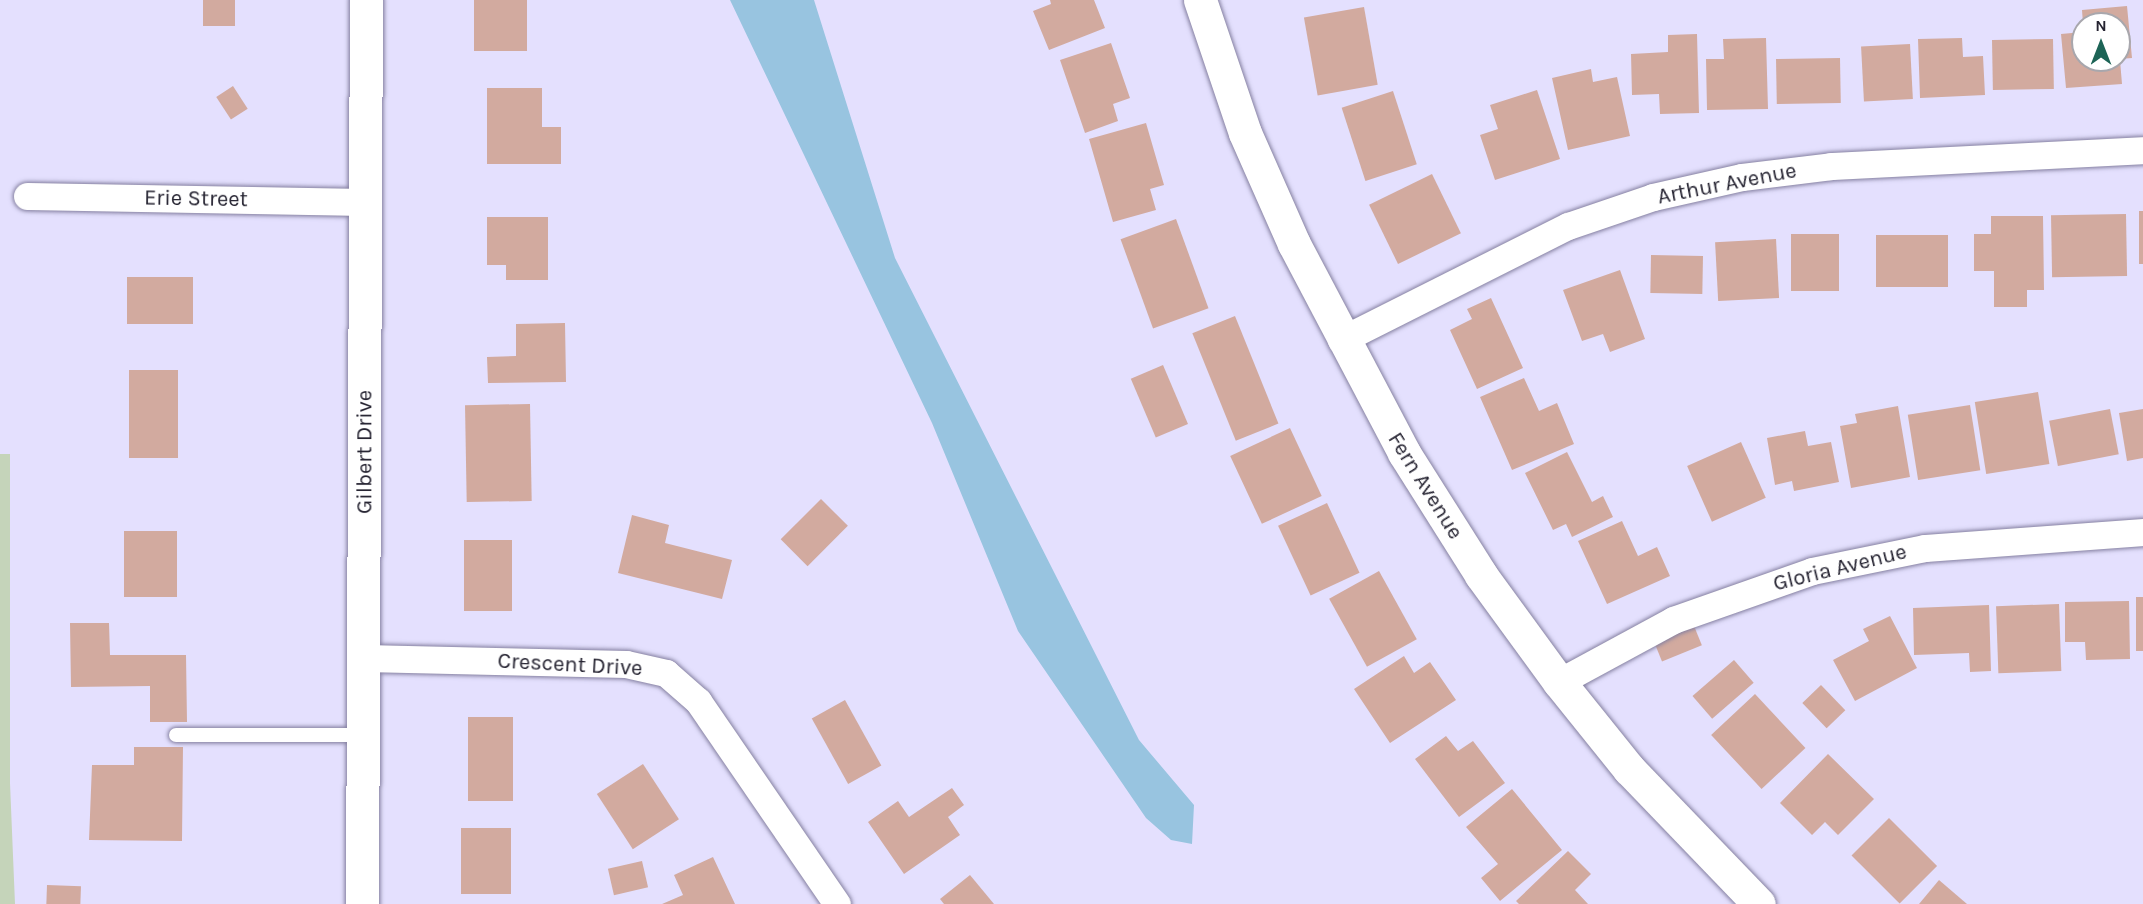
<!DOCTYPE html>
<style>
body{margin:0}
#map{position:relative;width:2143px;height:904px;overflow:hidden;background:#e4e0fe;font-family:Karla,sans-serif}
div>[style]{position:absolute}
.green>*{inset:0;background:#c5d4ba}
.water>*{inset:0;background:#98c4e0}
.building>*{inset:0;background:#d2aa9f;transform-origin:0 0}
.roads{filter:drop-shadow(0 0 2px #8580a1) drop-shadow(0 0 2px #8580a1)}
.service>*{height:14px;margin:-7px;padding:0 7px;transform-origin:7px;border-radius:7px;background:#fff}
.minor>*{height:27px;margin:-13.5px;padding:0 13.5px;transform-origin:13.5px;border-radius:13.5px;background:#fff}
.tertiary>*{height:33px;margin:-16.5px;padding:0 16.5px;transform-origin:16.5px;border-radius:16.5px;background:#fff}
span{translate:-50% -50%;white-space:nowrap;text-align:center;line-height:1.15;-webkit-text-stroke:5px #fff;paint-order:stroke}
.street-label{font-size:22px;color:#252331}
.north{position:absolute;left:2071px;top:12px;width:60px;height:60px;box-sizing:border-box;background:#fff;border:2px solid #a8a7ad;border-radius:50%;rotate:0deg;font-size:16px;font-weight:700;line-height:24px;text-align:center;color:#252331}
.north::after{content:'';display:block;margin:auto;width:21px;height:27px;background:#1d6456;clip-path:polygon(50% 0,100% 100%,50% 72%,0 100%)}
</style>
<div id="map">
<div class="green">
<i style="clip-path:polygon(0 454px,10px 454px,10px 783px,15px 904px,0 904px)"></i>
</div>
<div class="water">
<i style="clip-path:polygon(730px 0,814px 0,895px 258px,1139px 740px,1194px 805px,1192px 844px,1171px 840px,1146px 818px,1018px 631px,932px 423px)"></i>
</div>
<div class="building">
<i style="left:203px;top:0;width:32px;height:26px"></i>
<i style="left:474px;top:0;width:53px;height:51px"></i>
<i style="clip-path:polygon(1050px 0,1094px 0,1105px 28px,1049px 50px,1033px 11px,1051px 4px)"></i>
<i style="clip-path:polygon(2127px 6px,2132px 58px,2119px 59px,2119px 24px,2083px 24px,2082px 10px)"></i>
<i style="left:1364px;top:7px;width:79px;height:61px;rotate:80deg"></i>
<i style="clip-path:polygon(2083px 32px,2083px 60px,2120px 60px,2122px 84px,2066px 88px,2061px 34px)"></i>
<i style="clip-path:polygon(1697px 34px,1699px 113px,1660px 114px,1659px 94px,1632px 95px,1631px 54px,1668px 52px,1668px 35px)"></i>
<i style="clip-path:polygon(1766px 38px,1768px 109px,1707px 110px,1706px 59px,1724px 59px,1723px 39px)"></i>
<i style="clip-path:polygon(1962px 38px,1963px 57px,1983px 56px,1985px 95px,1920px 98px,1918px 39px)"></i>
<i style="left:2053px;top:39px;width:50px;height:61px;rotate:89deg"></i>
<i style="clip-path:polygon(1111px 43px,1130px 98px,1113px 104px,1118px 121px,1085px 133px,1060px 60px)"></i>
<i style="left:1910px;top:44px;width:55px;height:49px;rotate:87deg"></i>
<i style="left:1840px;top:58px;width:45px;height:64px;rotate:89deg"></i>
<i style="clip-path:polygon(1591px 69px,1593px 82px,1617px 77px,1630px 136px,1568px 150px,1552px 78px)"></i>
<i style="left:233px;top:86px;width:27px;height:20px;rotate:57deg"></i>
<i style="clip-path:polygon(487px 88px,542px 88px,542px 127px,561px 127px,561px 164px,487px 164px)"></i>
<i style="clip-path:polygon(1537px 90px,1560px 159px,1495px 180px,1480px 135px,1498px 129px,1490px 105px)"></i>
<i style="left:1393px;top:91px;width:77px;height:54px;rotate:72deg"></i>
<i style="clip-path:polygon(1146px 123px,1164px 185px,1150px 189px,1156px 210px,1113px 222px,1089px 139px)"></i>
<i style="left:1432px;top:174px;width:66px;height:70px;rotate:64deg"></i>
<i style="left:2139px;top:211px;width:4px;height:53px"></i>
<i style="left:2126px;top:214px;width:62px;height:75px;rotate:89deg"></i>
<i style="clip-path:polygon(1991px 216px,2043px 216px,2044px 290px,2027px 290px,2027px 307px,1994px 307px,1994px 271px,1974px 271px,1974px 234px,1991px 234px)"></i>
<i style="clip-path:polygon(487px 217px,548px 217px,548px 280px,506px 280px,506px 265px,487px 265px)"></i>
<i style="left:1176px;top:219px;width:95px;height:59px;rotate:70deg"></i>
<i style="left:1791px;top:234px;width:48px;height:57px"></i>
<i style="left:1876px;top:235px;width:72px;height:52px"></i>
<i style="left:1776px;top:239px;width:59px;height:61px;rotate:87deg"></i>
<i style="left:1651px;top:255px;width:52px;height:38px;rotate:1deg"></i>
<i style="clip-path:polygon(1620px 270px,1645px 339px,1610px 352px,1603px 334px,1582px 341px,1563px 290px)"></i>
<i style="left:127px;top:277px;width:66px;height:47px"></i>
<i style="clip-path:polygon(1491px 298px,1523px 368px,1477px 389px,1450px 330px,1472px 319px,1467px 309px)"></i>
<i style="left:1235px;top:316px;width:116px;height:46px;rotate:68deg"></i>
<i style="clip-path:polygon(565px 323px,566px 382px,488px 383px,487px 357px,516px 356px,516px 324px)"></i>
<i style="left:1163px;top:365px;width:64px;height:35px;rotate:67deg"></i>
<i style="left:129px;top:370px;width:49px;height:88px"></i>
<i style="clip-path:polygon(1524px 378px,1539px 411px,1557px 403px,1574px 444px,1512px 470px,1480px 397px)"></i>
<i style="left:2038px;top:392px;width:73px;height:64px;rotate:81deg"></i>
<i style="left:530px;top:404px;width:97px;height:65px;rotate:89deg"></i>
<i style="left:1970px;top:405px;width:66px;height:63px;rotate:81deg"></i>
<i style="clip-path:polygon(1898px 406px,1910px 477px,1851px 488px,1840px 426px,1857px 423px,1855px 414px)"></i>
<i style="left:2110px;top:409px;width:46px;height:62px;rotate:79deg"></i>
<i style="clip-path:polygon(2143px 409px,2143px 458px,2127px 461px,2119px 413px)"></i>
<i style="left:1290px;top:428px;width:75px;height:66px;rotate:65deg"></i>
<i style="clip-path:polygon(1805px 431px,1808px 446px,1831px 442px,1839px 482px,1794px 491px,1792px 481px,1775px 485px,1767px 438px)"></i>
<i style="left:1741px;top:442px;width:61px;height:59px;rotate:66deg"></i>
<i style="clip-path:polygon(1567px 452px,1592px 502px,1603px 496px,1613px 517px,1572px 537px,1566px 524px,1553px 530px,1525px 473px)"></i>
<i style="left:821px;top:499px;width:38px;height:57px;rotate:45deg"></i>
<i style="left:1327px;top:503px;width:77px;height:54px;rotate:65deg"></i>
<i style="clip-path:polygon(632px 515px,669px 525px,665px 543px,732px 560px,722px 599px,618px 573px)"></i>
<i style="clip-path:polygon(1622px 521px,1638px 556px,1657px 547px,1670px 576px,1607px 604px,1578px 541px)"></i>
<i style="left:124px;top:531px;width:53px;height:66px"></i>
<i style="left:464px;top:540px;width:48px;height:71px"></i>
<i style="left:1379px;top:571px;width:78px;height:57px;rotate:61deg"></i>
<i style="left:2136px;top:597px;width:7px;height:54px"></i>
<i style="clip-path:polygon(2129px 601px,2130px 659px,2086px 660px,2085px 642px,2065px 642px,2065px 602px)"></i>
<i style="left:2059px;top:604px;width:67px;height:63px;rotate:88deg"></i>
<i style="clip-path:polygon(1989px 605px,1991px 671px,1970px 672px,1969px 653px,1914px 655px,1913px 608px)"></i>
<i style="left:1688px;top:611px;width:37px;height:43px;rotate:68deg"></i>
<i style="clip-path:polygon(1890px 616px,1917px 668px,1855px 701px,1833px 660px,1869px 641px,1863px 629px)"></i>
<i style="clip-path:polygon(70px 623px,109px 623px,110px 655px,186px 655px,187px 722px,150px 722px,150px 686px,71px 687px)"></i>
<i style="clip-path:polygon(1404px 656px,1414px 673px,1430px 662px,1456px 700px,1390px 743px,1354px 689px)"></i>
<i style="left:1734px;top:660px;width:30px;height:55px;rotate:49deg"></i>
<i style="left:1821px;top:685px;width:35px;height:26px;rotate:46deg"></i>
<i style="left:1755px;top:694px;width:74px;height:60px;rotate:47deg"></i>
<i style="left:845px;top:700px;width:75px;height:38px;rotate:61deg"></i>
<i style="left:468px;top:717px;width:45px;height:84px"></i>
<i style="clip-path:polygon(1446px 736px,1458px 751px,1473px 741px,1505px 783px,1459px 817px,1415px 759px)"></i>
<i style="clip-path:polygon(134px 747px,183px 747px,182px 841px,89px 840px,92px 765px,134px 765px)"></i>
<i style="clip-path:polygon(1828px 754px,1874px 799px,1838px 835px,1825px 822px,1812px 835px,1780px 803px)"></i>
<i style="left:643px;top:764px;width:66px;height:55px;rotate:57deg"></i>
<i style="clip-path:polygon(952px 788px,964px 805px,948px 817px,960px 835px,904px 874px,868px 822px,898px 801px,909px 817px)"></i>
<i style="clip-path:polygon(1512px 789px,1562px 850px,1500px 901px,1481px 878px,1498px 864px,1466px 827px)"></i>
<i style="left:1889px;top:818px;width:68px;height:53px;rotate:45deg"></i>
<i style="left:461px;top:828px;width:50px;height:66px"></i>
<i style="clip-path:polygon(1568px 851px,1591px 874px,1575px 890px,1588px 904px,1519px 904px,1516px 901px)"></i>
<i style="clip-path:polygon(713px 857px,735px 904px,662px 904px,683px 895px,674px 875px)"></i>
<i style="left:642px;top:861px;width:27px;height:35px;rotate:77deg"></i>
<i style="clip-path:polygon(970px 875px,994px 904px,944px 904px,940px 899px)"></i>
<i style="clip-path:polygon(1939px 880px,1967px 904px,1919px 904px)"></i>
<i style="left:47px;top:885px;width:34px;height:19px;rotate:2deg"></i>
</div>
<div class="roads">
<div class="service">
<i style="left:176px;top:735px;width:188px"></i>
</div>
<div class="minor">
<i style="left:27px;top:196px;width:338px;rotate:1deg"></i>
<i style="left:1341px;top:340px;width:254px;rotate:-26.7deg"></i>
<i style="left:1568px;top:226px;width:90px;rotate:-18.8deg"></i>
<i style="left:1653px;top:197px;width:91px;rotate:-12.7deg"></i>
<i style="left:1742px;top:177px;width:90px;rotate:-7deg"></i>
<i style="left:1831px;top:166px;width:312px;rotate:-2.9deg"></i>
<i style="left:364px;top:658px;width:262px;rotate:1.3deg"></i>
<i style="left:626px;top:664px;width:41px;rotate:12.7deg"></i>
<i style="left:666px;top:673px;width:43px;rotate:41.2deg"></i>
<i style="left:698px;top:701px;width:246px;rotate:55.6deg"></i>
<i style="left:1559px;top:682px;width:130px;rotate:-28.5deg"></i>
<i style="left:1673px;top:620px;width:147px;rotate:-19.4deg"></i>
<i style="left:1812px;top:571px;width:115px;rotate:-11.5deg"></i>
<i style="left:1925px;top:548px;width:219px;rotate:-4.2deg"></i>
</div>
<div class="tertiary">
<i style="left:1200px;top:0;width:140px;rotate:71.3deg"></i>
<i style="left:1245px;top:133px;width:121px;rotate:66.2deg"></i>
<i style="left:1294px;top:244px;width:236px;rotate:62.2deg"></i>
<i style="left:1404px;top:453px;width:144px;rotate:57.7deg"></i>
<i style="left:1481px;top:575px;width:132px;rotate:53.9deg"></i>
<i style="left:1559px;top:682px;width:112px;rotate:51.2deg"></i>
<i style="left:1629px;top:769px;width:187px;rotate:46.1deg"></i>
<i style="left:362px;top:904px;width:904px;rotate:-89.75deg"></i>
</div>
</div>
<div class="street-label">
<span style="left:1727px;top:184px;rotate:-11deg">Arthur Avenue</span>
<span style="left:196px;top:199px;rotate:1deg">Erie Street</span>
<span style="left:365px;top:452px;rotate:-90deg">Gilbert Drive</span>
<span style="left:1425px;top:486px;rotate:58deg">Fern Avenue</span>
<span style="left:1840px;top:568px;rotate:-14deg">Gloria Avenue</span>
<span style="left:570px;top:665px;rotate:3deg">Crescent Drive</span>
</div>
<div class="north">N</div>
</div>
